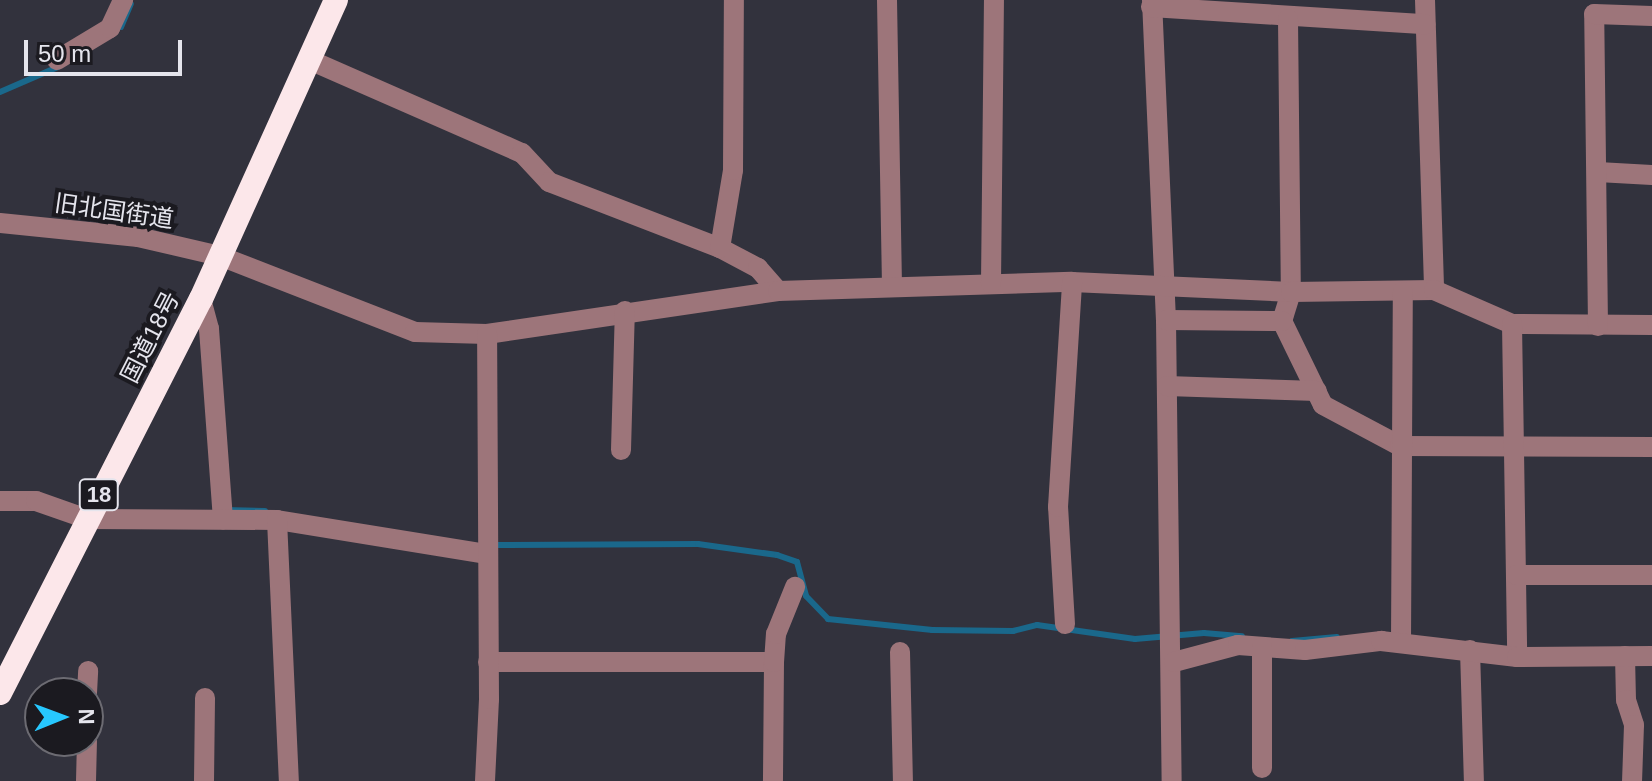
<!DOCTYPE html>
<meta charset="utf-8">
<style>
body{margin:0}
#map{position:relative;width:1652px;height:781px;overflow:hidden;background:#32323d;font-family:Arial,"Noto Sans JP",sans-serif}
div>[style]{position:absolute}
.stream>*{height:6px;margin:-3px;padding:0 3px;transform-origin:3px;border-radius:3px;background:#1a688b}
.minor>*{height:20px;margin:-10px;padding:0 10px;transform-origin:10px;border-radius:10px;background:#9d757a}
.highway>*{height:24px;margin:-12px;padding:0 12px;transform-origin:12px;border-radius:12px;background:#fce7ea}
span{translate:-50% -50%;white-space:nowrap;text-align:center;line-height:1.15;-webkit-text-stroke:8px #1b1a20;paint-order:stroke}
.shield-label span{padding:2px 6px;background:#1b1a20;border:2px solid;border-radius:6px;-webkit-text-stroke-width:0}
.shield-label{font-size:22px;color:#e5e5ed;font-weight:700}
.street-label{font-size:24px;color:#e5e5ed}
.north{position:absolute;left:24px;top:677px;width:80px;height:80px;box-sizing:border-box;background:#1b1a20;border:2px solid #6c6b72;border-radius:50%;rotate:89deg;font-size:22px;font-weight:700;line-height:32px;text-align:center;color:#e5e5ed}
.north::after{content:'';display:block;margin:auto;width:28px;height:36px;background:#27c8ff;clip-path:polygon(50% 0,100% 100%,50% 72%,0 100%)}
.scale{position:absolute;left:24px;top:40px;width:158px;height:36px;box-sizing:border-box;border:4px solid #e5e5ed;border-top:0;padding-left:10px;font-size:24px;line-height:28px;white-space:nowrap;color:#e5e5ed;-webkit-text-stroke:6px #1b1a20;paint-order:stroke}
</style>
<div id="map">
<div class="stream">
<i style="left:121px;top:27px;width:25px;rotate:-67deg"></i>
<i style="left:0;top:92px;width:63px;rotate:-23.3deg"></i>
<i style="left:224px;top:510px;width:41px;rotate:1.4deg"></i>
<i style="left:493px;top:545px;width:205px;rotate:-0.3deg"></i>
<i style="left:698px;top:544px;width:80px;rotate:7.9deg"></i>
<i style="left:777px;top:555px;width:21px;rotate:19deg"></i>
<i style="left:797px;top:562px;width:35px;rotate:75deg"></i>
<i style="left:806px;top:596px;width:32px;rotate:46deg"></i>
<i style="left:828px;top:619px;width:105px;rotate:6deg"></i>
<i style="left:932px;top:630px;width:81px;rotate:0.7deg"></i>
<i style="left:1013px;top:631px;width:25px;rotate:-14deg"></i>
<i style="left:1037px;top:625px;width:99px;rotate:8.1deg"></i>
<i style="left:1135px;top:639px;width:69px;rotate:-5deg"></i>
<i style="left:1204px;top:633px;width:38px;rotate:5deg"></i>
<i style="left:1292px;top:641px;width:45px;rotate:-5.1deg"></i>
</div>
<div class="minor">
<i style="left:887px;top:0;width:284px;rotate:89deg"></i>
<i style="left:1152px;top:0;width:320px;rotate:87.5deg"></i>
<i style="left:1166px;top:320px;width:461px;rotate:89.3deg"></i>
<i style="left:1425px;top:0;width:290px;rotate:88.2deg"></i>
<i style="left:1151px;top:7px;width:275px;rotate:3.6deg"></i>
<i style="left:1288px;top:19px;width:273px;rotate:89.4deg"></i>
<i style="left:1291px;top:292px;width:30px;rotate:107deg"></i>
<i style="left:1282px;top:321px;width:93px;rotate:64deg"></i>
<i style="left:1323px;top:405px;width:87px;rotate:28deg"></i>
<i style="left:1400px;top:446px;width:252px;rotate:0.2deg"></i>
<i style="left:57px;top:60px;width:62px;rotate:-31.1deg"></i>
<i style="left:110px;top:28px;width:31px;rotate:-65deg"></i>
<i style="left:312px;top:61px;width:229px;rotate:23.7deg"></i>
<i style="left:522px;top:153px;width:40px;rotate:47deg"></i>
<i style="left:549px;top:182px;width:183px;rotate:21.1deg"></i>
<i style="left:720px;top:248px;width:43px;rotate:27.8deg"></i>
<i style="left:758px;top:268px;width:30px;rotate:49deg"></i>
<i style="left:1598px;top:172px;width:54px;rotate:3.2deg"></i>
<i style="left:0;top:223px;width:139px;rotate:5.8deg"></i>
<i style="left:138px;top:237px;width:84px;rotate:13deg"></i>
<i style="left:220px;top:256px;width:209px;rotate:21.3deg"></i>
<i style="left:415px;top:332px;width:72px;rotate:1.6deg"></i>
<i style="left:487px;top:334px;width:294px;rotate:-8.4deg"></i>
<i style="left:778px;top:291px;width:294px;rotate:-1.8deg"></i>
<i style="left:1072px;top:282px;width:219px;rotate:2.6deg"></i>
<i style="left:1291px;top:292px;width:143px;rotate:-0.8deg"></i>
<i style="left:1434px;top:290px;width:85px;rotate:23.6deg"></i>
<i style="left:1512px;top:324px;width:140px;rotate:0.4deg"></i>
<i style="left:720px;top:248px;width:79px;rotate:-80.5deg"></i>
<i style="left:733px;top:170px;width:170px;rotate:-89.7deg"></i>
<i style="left:991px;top:283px;width:283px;rotate:-89.4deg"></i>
<i style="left:201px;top:299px;width:31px;rotate:75deg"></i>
<i style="left:209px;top:329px;width:191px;rotate:85.8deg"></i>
<i style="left:1166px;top:320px;width:116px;rotate:0.5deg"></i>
<i style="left:1512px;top:324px;width:333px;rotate:89.1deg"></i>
<i style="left:1598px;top:326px;width:312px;rotate:-90.7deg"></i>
<i style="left:1594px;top:14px;width:58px;rotate:2deg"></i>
<i style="left:1167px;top:386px;width:150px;rotate:1.9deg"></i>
<i style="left:621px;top:450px;width:139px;rotate:-88.4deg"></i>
<i style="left:0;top:501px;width:36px"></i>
<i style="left:36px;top:501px;width:54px;rotate:19.4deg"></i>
<i style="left:87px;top:519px;width:190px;rotate:0.3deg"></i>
<i style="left:277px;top:520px;width:213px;rotate:9.2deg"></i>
<i style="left:277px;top:520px;width:261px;rotate:87.4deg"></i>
<i style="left:1516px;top:575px;width:136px"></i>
<i style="left:1065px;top:624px;width:117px;rotate:-93.4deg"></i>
<i style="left:1058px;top:507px;width:225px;rotate:-86.4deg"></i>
<i style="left:1401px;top:642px;width:350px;rotate:-89.7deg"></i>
<i style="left:1470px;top:650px;width:131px;rotate:88.3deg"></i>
<i style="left:900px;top:652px;width:129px;rotate:88.7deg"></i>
<i style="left:1625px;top:656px;width:44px;rotate:88.7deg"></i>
<i style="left:1626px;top:700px;width:26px;rotate:72deg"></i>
<i style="left:1634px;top:725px;width:56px;rotate:92deg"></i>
<i style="left:488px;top:662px;width:286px"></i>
<i style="left:774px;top:662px;width:119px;rotate:90.5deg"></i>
<i style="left:774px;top:662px;width:28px;rotate:-86deg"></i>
<i style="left:776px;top:634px;width:51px;rotate:-68deg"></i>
<i style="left:1174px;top:662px;width:66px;rotate:-14.9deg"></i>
<i style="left:1238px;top:645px;width:67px;rotate:4.3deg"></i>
<i style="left:1305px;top:650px;width:77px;rotate:-6.8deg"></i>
<i style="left:1381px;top:641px;width:137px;rotate:6.7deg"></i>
<i style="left:1517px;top:657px;width:135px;rotate:-0.4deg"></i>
<i style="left:87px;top:693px;width:22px;rotate:-87deg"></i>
<i style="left:1262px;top:768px;width:121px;rotate:-90deg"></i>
<i style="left:86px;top:781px;width:40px;rotate:-88.6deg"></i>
<i style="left:204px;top:781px;width:83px;rotate:-89.3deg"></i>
<i style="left:485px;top:781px;width:82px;rotate:-87.2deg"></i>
<i style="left:489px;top:699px;width:365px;rotate:-90.3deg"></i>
</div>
<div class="highway">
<i style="left:0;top:693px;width:442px;rotate:-63deg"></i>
<i style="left:201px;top:299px;width:328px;rotate:-65.7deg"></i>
</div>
<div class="shield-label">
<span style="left:99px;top:495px">18</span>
</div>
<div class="street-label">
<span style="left:114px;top:211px;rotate:8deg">旧北国街道</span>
<span style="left:150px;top:337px;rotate:-63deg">国道18号</span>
</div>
<div class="north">N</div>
<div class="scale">50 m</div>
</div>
